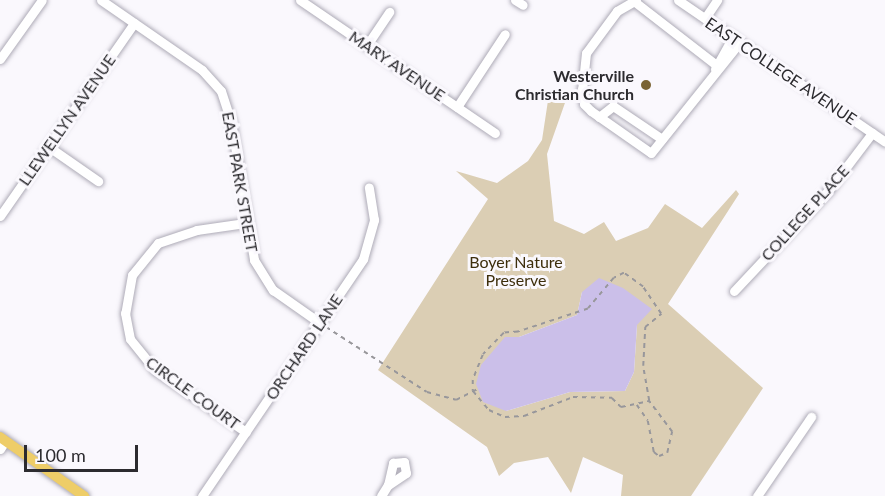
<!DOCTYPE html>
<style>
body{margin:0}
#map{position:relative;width:885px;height:496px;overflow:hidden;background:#faf8fd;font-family:Lato,sans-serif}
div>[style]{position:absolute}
.green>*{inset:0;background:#dbceb4}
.water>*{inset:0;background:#cbbfe9}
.path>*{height:1.5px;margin-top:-0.75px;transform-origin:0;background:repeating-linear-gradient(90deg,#98979b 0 4.5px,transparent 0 9px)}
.roads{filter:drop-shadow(0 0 2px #aeabb7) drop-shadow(0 0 2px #aeabb7)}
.minor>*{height:9px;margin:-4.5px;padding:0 4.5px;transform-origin:4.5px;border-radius:4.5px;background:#fff}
.major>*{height:10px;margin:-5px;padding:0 5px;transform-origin:5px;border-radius:5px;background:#eecd68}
.dots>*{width:16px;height:16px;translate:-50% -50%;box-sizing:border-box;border:3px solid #faf8fd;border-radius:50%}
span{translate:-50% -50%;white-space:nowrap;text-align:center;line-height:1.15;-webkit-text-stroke:6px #faf8fd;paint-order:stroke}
.street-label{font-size:16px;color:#2c2b2f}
.poi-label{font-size:16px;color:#2c2b2f;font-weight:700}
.right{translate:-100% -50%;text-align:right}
.park-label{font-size:16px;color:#3d2e0c}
.scale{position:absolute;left:24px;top:445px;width:114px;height:27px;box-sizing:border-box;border:3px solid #2c2b2f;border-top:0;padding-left:8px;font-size:18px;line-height:21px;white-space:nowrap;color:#2c2b2f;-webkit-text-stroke:4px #faf8fd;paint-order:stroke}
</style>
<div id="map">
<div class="green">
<i style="clip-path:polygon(evenodd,549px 94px,566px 100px,547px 154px,554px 221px,584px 234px,604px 222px,616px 241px,648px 228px,665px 204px,702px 228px,736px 190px,739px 194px,668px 304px,763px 388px,691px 496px,621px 496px,623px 475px,583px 457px,571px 493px,548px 457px,514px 463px,499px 476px,487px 447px,378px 370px,488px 199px,456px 171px,497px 183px,528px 161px,542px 140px,549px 94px,582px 292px,637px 325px,634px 372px,625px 391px,570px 392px,506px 411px,505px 337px,519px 337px,577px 315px,582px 292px)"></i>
</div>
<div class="water">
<i style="clip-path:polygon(599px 278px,623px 288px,652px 309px,637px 325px,634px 372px,625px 391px,570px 392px,506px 411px,483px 402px,476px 384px,481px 365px,505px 337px,519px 337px,577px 315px,582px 292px)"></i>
</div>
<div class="path">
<i style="left:326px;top:327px;width:120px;rotate:32.8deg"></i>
<i style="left:427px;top:392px;width:30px;rotate:15deg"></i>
<i style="left:456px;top:400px;width:25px;rotate:-27deg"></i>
<i style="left:637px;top:405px;width:19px;rotate:55deg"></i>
<i style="left:648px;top:421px;width:32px;rotate:79deg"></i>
<i style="left:654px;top:452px;width:6px;rotate:39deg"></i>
<i style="left:659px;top:456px;width:9px;rotate:-21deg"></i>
<i style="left:667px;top:453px;width:22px;rotate:-77deg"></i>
<i style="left:672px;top:432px;width:39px;rotate:-127deg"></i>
<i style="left:649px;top:401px;width:36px;rotate:-100deg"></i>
<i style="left:643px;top:366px;width:39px;rotate:-87deg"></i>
<i style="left:645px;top:327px;width:21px;rotate:-39deg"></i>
<i style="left:661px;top:314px;width:32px;rotate:-124deg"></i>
<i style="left:643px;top:287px;width:24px;rotate:-144deg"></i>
<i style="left:624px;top:273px;width:11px;rotate:153deg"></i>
<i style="left:614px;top:278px;width:40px;rotate:130deg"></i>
<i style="left:588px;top:309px;width:74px;rotate:161.8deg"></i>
<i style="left:518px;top:332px;width:14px;rotate:176deg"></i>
<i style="left:504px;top:333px;width:30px;rotate:134deg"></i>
<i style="left:483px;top:355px;width:27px;rotate:112deg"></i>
<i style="left:473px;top:380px;width:11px;rotate:90deg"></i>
<i style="left:473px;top:391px;width:25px;rotate:50deg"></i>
<i style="left:489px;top:410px;width:17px;rotate:24deg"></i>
<i style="left:505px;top:417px;width:19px;rotate:-3deg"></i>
<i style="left:524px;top:416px;width:53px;rotate:-21.2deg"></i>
<i style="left:573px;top:397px;width:39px;rotate:1deg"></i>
<i style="left:612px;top:398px;width:13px;rotate:45deg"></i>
<i style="left:621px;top:407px;width:29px;rotate:-12deg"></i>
</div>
<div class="roads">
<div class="minor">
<i style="left:101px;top:0;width:123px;rotate:34.7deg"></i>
<i style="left:202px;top:70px;width:28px;rotate:48deg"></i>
<i style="left:221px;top:91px;width:33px;rotate:72deg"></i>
<i style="left:231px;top:122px;width:140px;rotate:80.5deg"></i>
<i style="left:254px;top:260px;width:36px;rotate:58deg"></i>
<i style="left:273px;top:290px;width:57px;rotate:35.1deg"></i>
<i style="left:300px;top:0;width:236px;rotate:34.3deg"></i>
<i style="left:515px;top:0;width:9px;rotate:32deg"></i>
<i style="left:636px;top:0;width:22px;rotate:150deg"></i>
<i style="left:617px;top:11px;width:52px;rotate:126.4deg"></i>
<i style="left:586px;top:53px;width:36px;rotate:96deg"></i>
<i style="left:582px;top:89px;width:15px;rotate:82deg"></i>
<i style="left:584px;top:104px;width:10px;rotate:45deg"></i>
<i style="left:591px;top:111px;width:73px;rotate:35deg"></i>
<i style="left:651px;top:153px;width:142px;rotate:-51.3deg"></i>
<i style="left:678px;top:0;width:251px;rotate:34.4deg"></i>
<i style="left:635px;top:2px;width:101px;rotate:37.8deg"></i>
<i style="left:705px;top:18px;width:22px;rotate:-56deg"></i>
<i style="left:367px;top:45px;width:40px;rotate:-56deg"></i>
<i style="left:0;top:59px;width:72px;rotate:-54.6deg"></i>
<i style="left:715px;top:69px;width:37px;rotate:-61deg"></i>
<i style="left:457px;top:107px;width:87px;rotate:-56.7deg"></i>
<i style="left:599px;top:117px;width:18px;rotate:-38deg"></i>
<i style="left:613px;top:106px;width:59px;rotate:34deg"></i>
<i style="left:49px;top:147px;width:60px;rotate:34.8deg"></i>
<i style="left:0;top:216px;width:235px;rotate:-55.2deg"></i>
<i style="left:245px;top:223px;width:49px;rotate:171.7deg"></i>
<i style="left:197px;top:230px;width:41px;rotate:161.6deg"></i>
<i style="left:158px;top:243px;width:41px;rotate:129.1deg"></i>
<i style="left:132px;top:275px;width:39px;rotate:100deg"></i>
<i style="left:125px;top:313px;width:26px;rotate:79deg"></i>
<i style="left:130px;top:339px;width:40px;rotate:51deg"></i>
<i style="left:155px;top:370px;width:110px;rotate:34.3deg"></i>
<i style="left:734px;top:291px;width:137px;rotate:-46.8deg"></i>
<i style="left:828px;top:191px;width:73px;rotate:-52.8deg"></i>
<i style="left:0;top:449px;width:9px;rotate:-58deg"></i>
<i style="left:202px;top:496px;width:287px;rotate:-55.8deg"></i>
<i style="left:363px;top:259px;width:41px;rotate:-74.2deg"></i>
<i style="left:374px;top:220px;width:33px;rotate:-99deg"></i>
<i style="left:381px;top:496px;width:13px;rotate:-58deg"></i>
<i style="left:388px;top:485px;width:23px;rotate:-77deg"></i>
<i style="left:393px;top:463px;width:11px;rotate:-5deg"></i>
<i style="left:404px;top:462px;width:11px;rotate:80deg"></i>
<i style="left:406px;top:473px;width:22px;rotate:146deg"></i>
<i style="left:757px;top:496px;width:96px;rotate:-55.6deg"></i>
</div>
<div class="major">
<i style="left:0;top:437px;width:103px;rotate:35.1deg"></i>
</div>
</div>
<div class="dots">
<i style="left:646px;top:85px;background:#7a6333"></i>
</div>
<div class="street-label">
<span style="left:397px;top:66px;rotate:34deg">MARY AVENUE</span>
<span style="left:781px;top:71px;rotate:34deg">EAST COLLEGE AVENUE</span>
<span style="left:67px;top:120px;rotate:-55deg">LLEWELLYN AVENUE</span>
<span style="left:240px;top:182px;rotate:80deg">EAST PARK STREET</span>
<span style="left:805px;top:213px;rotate:-48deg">COLLEGE PLACE</span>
<span style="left:304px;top:347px;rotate:-56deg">ORCHARD LANE</span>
<span style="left:193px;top:393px;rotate:36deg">CIRCLE COURT</span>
</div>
<div class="poi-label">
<span class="right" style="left:634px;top:85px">Westerville<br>Christian Church</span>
</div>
<div class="park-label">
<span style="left:516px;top:271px">Boyer Nature<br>Preserve</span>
</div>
<div class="scale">100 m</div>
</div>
